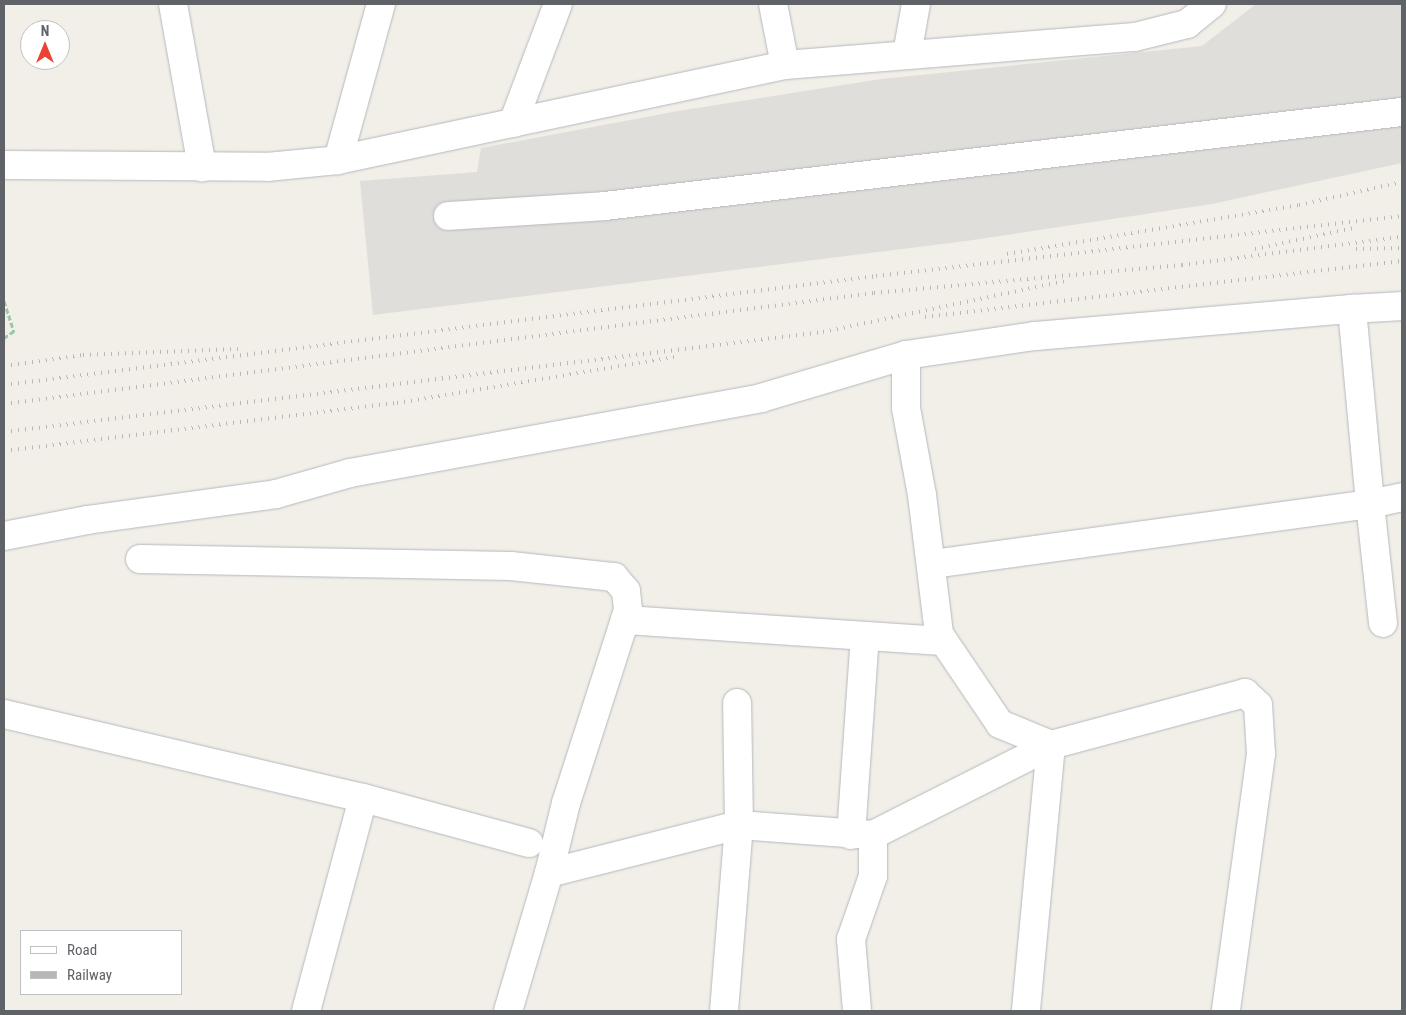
<!DOCTYPE html>
<style>
body{margin:0}
#map{position:relative;width:1406px;height:1015px;overflow:hidden;background:#f1efe8;font-family:"Roboto Condensed",sans-serif}
div>[style]{position:absolute}
.industrial>*{inset:0;background:#e0deda}
.path>*{height:3px;margin-top:-1.5px;transform-origin:0;background:repeating-linear-gradient(90deg,#9cc7a9 0 5px,transparent 0 7.5px)}
.roads{filter:drop-shadow(0 0 1px #b5b8bc) drop-shadow(0 0 1px #b5b8bc)}
.minor>*{height:28px;margin:-14px;padding:0 14px;transform-origin:14px;border-radius:14px;background:#fff}
.rail>*{height:4px;margin-top:-2px;transform-origin:0;background:repeating-linear-gradient(90deg,#b6b7b8 0 1px,transparent 0 7px)}
span{translate:-50% -50%;white-space:nowrap;text-align:center;line-height:1.15;-webkit-text-stroke:4px #fff;paint-order:stroke}
.frame{position:absolute;inset:0;border:5px solid #5f6368;pointer-events:none}
.legend{position:absolute;left:20px;top:930px;width:162px;height:65px;box-sizing:border-box;background:#fff;border:1px solid #bfc1c3;margin:0;padding:6px 9px;list-style:none;font-size:15px;color:#5f6368}
.legend li{display:flex;align-items:center;gap:10px;height:25px}
.legend b{width:25px;border:1px solid #bfc1c3}
.north{position:absolute;left:20px;top:20px;width:50px;height:50px;box-sizing:border-box;background:#fff;border:1px solid #bfc1c3;border-radius:50%;rotate:0deg;font-size:14px;font-weight:700;line-height:20px;text-align:center;color:#5f6368}
.north::after{content:'';display:block;margin:auto;width:18px;height:22px;background:#ea4335;clip-path:polygon(50% 0,100% 100%,50% 72%,0 100%)}
</style>
<div id="map">
<div class="industrial">
<i style="clip-path:polygon(1256px 4px,1402px 4px,1402px 163px,1212px 204px,966px 241px,373px 315px,360px 181px,477px 172px,481px 148px,678px 111px,881px 79px,1202px 46px)"></i>
</div>
<div class="path">
<i style="left:4px;top:301px;width:32px;rotate:72deg"></i>
<i style="left:14px;top:331px;width:12px;rotate:145deg"></i>
</div>
<div class="roads">
<div class="minor">
<i style="left:173px;top:4px;width:166px;rotate:79.9deg"></i>
<i style="left:773px;top:4px;width:62px;rotate:78.9deg"></i>
<i style="left:907px;top:54px;width:51px;rotate:-79.8deg"></i>
<i style="left:513px;top:123px;width:127px;rotate:-69.3deg"></i>
<i style="left:338px;top:160px;width:162px;rotate:-74.6deg"></i>
<i style="left:4px;top:165px;width:263px;rotate:0.4deg"></i>
<i style="left:267px;top:167px;width:71px;rotate:-5.6deg"></i>
<i style="left:338px;top:160px;width:457px;rotate:-12deg"></i>
<i style="left:785px;top:65px;width:351px;rotate:-4.6deg"></i>
<i style="left:1135px;top:37px;width:54px;rotate:-14deg"></i>
<i style="left:1187px;top:24px;width:32px;rotate:-39deg"></i>
<i style="left:448px;top:216px;width:157px;rotate:-3.6deg"></i>
<i style="left:605px;top:206px;width:803px;rotate:-6.73deg"></i>
<i style="left:1352px;top:309px;width:50px;rotate:-3.4deg"></i>
<i style="left:906px;top:355px;width:53px;rotate:90deg"></i>
<i style="left:906px;top:408px;width:88px;rotate:79.6deg"></i>
<i style="left:922px;top:495px;width:140px;rotate:83deg"></i>
<i style="left:939px;top:634px;width:109px;rotate:55.9deg"></i>
<i style="left:1000px;top:724px;width:55px;rotate:22.4deg"></i>
<i style="left:1051px;top:745px;width:267px;rotate:95.4deg"></i>
<i style="left:4px;top:536px;width:85px;rotate:-10.9deg"></i>
<i style="left:87px;top:520px;width:191px;rotate:-7.8deg"></i>
<i style="left:276px;top:494px;width:77px;rotate:-15.8deg"></i>
<i style="left:350px;top:473px;width:418px;rotate:-10.3deg"></i>
<i style="left:761px;top:398px;width:151px;rotate:-16.5deg"></i>
<i style="left:906px;top:355px;width:130px;rotate:-8.4deg"></i>
<i style="left:1035px;top:336px;width:318px;rotate:-4.9deg"></i>
<i style="left:1352px;top:309px;width:196px;rotate:84.7deg"></i>
<i style="left:1370px;top:504px;width:443px;rotate:172.2deg"></i>
<i style="left:140px;top:559px;width:371px;rotate:1.1deg"></i>
<i style="left:511px;top:566px;width:104px;rotate:6.1deg"></i>
<i style="left:614px;top:577px;width:18px;rotate:49deg"></i>
<i style="left:626px;top:591px;width:19px;rotate:84deg"></i>
<i style="left:628px;top:610px;width:203px;rotate:107.8deg"></i>
<i style="left:566px;top:803px;width:72px;rotate:103.7deg"></i>
<i style="left:625px;top:620px;width:319px;rotate:3.8deg"></i>
<i style="left:1383px;top:623px;width:120px;rotate:-96.2deg"></i>
<i style="left:1370px;top:504px;width:33px;rotate:-12deg"></i>
<i style="left:4px;top:714px;width:369px;rotate:13.2deg"></i>
<i style="left:363px;top:798px;width:172px;rotate:15.2deg"></i>
<i style="left:851px;top:835px;width:199px;rotate:-86deg"></i>
<i style="left:873px;top:835px;width:199px;rotate:-26.8deg"></i>
<i style="left:1051px;top:745px;width:201px;rotate:-15deg"></i>
<i style="left:1245px;top:693px;width:18px;rotate:43deg"></i>
<i style="left:1258px;top:705px;width:49px;rotate:86.5deg"></i>
<i style="left:1261px;top:754px;width:259px;rotate:97.8deg"></i>
<i style="left:306px;top:1011px;width:220px;rotate:-75deg"></i>
<i style="left:508px;top:1011px;width:144px;rotate:-73.5deg"></i>
<i style="left:549px;top:873px;width:196px;rotate:-14.2deg"></i>
<i style="left:739px;top:825px;width:134px;rotate:4.3deg"></i>
<i style="left:873px;top:835px;width:41px;rotate:90deg"></i>
<i style="left:873px;top:876px;width:67px;rotate:109.2deg"></i>
<i style="left:851px;top:939px;width:72px;rotate:85.2deg"></i>
<i style="left:724px;top:1011px;width:187px;rotate:-85.4deg"></i>
<i style="left:739px;top:825px;width:122px;rotate:-90.9deg"></i>
</div>
</div>
<div class="rail">
<i style="left:1255px;top:249px;width:105px;rotate:-12.1deg"></i>
<i style="left:1356px;top:249px;width:46px;rotate:-1.2deg"></i>
<i style="left:1007px;top:254px;width:296px;rotate:-9.5deg"></i>
<i style="left:1299px;top:205px;width:106px;rotate:-12.6deg"></i>
<i style="left:925px;top:317px;width:480px;rotate:-6.7deg"></i>
<i style="left:4px;top:366px;width:80px;rotate:-7.9deg"></i>
<i style="left:83px;top:355px;width:155px;rotate:-2.2deg"></i>
<i style="left:4px;top:385px;width:879px;rotate:-7.13deg"></i>
<i style="left:876px;top:276px;width:529px;rotate:-6.51deg"></i>
<i style="left:4px;top:404px;width:877px;rotate:-7.27deg"></i>
<i style="left:874px;top:293px;width:309px;rotate:-5.2deg"></i>
<i style="left:1182px;top:265px;width:222px;rotate:-7.3deg"></i>
<i style="left:4px;top:432px;width:825px;rotate:-6.96deg"></i>
<i style="left:823px;top:332px;width:248px;rotate:-11.9deg"></i>
<i style="left:4px;top:451px;width:396px;rotate:-7deg"></i>
<i style="left:397px;top:403px;width:281px;rotate:-9.4deg"></i>
</div>
<div class="frame"></div>
<ul class="legend">
<li><b style="height:6px;background:#fff"></b>Road</li>
<li><b style="height:6px;background:#b6b7b8"></b>Railway</li>
</ul>
<div class="north">N</div>
</div>
